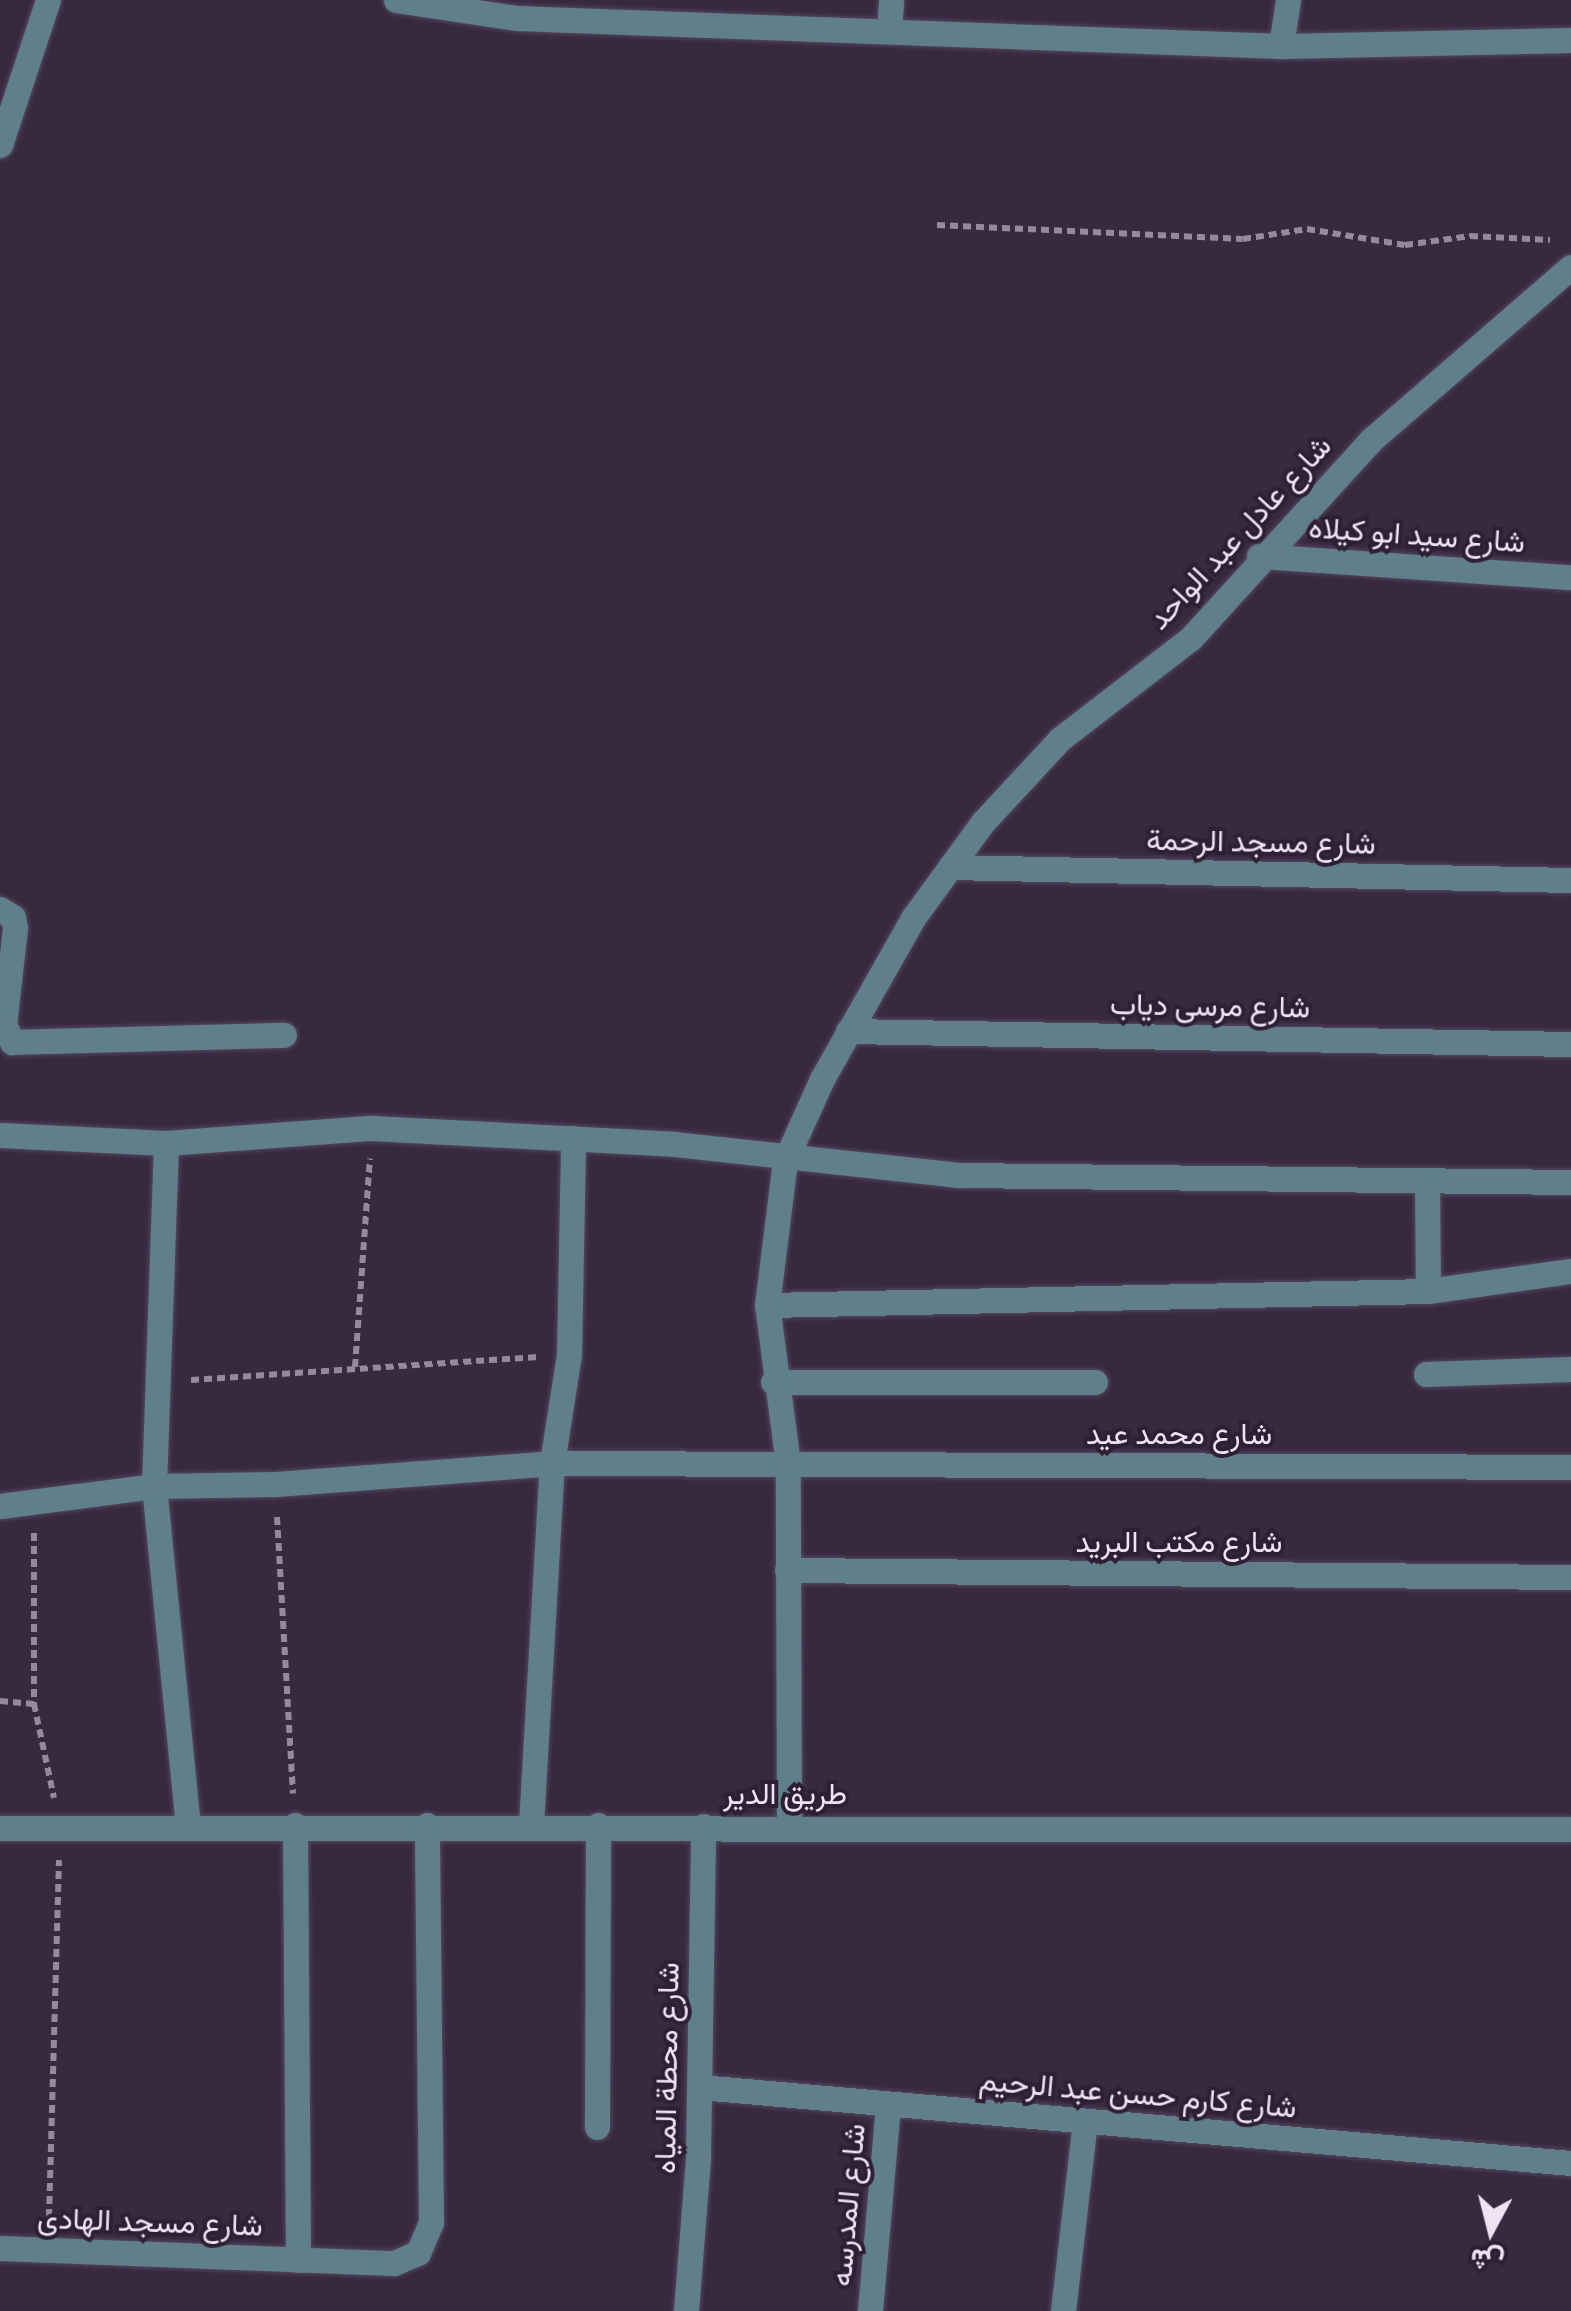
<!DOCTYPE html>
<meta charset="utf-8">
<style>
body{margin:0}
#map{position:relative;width:1571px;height:2311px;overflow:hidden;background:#382940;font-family:"Archivo Narrow",Vazirmatn,sans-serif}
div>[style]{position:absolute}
.path>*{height:6px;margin-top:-3px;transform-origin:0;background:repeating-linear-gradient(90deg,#96899d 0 8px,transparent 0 13px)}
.roads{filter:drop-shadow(0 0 2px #55475d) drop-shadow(0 0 2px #55475d)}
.minor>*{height:25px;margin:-12.5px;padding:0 12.5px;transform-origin:12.5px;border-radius:12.5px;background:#5f8089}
span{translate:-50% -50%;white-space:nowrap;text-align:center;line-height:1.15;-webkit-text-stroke:8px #2e1f35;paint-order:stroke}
.street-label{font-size:30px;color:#ede3f3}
.north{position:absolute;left:1441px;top:2181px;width:100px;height:100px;-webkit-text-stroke:8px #2e1f35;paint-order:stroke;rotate:187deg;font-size:28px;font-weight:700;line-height:40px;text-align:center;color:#ede3f3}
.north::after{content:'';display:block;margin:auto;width:35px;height:45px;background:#ede3f3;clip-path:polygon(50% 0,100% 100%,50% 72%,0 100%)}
</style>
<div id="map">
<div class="path">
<i style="left:937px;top:225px;width:306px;rotate:2.6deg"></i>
<i style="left:1243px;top:239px;width:65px;rotate:-8.9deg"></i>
<i style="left:1307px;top:229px;width:99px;rotate:9.3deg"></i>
<i style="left:1405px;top:245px;width:66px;rotate:-7.9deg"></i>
<i style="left:1470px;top:236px;width:80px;rotate:2.9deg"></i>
<i style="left:355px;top:1367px;width:209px;rotate:-85.9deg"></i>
<i style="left:191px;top:1380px;width:348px;rotate:-3.8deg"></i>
<i style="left:277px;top:1517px;width:277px;rotate:86.7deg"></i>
<i style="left:34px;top:1533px;width:171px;rotate:90deg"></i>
<i style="left:34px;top:1704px;width:96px;rotate:78deg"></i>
<i style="left:0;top:1701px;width:34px;rotate:5deg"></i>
<i style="left:49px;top:2217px;width:357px;rotate:-88.4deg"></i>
</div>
<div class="roads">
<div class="minor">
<i style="left:396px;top:0;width:122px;rotate:8.5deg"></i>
<i style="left:517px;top:18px;width:765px;rotate:2.1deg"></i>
<i style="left:1281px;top:46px;width:290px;rotate:-1.2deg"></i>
<i style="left:889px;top:31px;width:31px;rotate:-86deg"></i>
<i style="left:1281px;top:46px;width:47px;rotate:-81.3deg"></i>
<i style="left:0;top:145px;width:153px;rotate:-71.7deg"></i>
<i style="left:1259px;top:556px;width:313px;rotate:3.9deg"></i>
<i style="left:950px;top:867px;width:621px;rotate:1.2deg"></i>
<i style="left:0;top:909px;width:15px;rotate:32deg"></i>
<i style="left:13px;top:917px;width:11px;rotate:80deg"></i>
<i style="left:15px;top:928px;width:97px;rotate:96.5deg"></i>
<i style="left:4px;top:1024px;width:20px;rotate:66deg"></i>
<i style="left:12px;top:1042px;width:272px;rotate:-1.5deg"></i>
<i style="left:848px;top:1031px;width:723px;rotate:1.03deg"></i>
<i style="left:0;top:1135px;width:166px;rotate:2.8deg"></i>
<i style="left:166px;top:1143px;width:207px;rotate:-4.2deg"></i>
<i style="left:372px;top:1128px;width:302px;rotate:3deg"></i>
<i style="left:674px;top:1144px;width:286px;rotate:6.2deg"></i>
<i style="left:958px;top:1175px;width:613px;rotate:0.65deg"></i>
<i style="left:166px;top:1143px;width:343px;rotate:92deg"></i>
<i style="left:154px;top:1486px;width:341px;rotate:84.3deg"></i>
<i style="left:1427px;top:1181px;width:110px;rotate:89.5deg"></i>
<i style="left:767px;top:1305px;width:661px;rotate:-1.21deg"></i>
<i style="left:1428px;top:1291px;width:144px;rotate:-8deg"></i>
<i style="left:1426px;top:1374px;width:145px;rotate:-2deg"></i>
<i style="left:773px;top:1382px;width:322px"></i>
<i style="left:0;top:1506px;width:155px;rotate:-7.4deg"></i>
<i style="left:154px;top:1486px;width:121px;rotate:-0.9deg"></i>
<i style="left:275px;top:1484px;width:278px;rotate:-4.3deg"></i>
<i style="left:552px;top:1463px;width:1019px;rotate:0.22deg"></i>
<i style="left:787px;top:1570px;width:784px;rotate:0.51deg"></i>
<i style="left:295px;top:1825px;width:435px;rotate:89.6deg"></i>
<i style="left:531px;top:1825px;width:363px;rotate:-86.7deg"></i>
<i style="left:552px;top:1463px;width:109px;rotate:-81.1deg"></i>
<i style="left:569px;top:1355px;width:217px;rotate:-88.9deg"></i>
<i style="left:789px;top:1825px;width:361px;rotate:-90.2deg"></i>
<i style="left:788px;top:1464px;width:160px;rotate:-97.5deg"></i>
<i style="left:767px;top:1305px;width:145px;rotate:-82.9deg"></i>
<i style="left:785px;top:1161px;width:90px;rotate:-65.7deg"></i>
<i style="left:822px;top:1079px;width:185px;rotate:-60.5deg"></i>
<i style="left:913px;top:918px;width:119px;rotate:-53.9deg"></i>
<i style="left:983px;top:822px;width:113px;rotate:-47.1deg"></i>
<i style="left:1060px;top:739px;width:165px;rotate:-37.6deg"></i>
<i style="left:1191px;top:638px;width:268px;rotate:-47.7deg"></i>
<i style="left:1371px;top:440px;width:264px;rotate:-40.9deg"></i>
<i style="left:0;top:1828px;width:1571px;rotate:0.04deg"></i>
<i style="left:700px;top:2087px;width:874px;rotate:4.99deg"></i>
<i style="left:597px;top:2127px;width:302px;rotate:-89.8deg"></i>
<i style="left:0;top:2248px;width:394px;rotate:2.2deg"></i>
<i style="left:394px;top:2263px;width:26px;rotate:-23deg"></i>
<i style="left:418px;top:2253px;width:34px;rotate:-67deg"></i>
<i style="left:431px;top:2222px;width:397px;rotate:-90.6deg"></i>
<i style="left:686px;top:2311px;width:154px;rotate:-85.5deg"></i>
<i style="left:698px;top:2157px;width:331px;rotate:-89.1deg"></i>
<i style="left:870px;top:2311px;width:208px;rotate:-85deg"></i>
<i style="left:1063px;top:2311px;width:191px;rotate:-83.4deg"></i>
</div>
</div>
<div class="street-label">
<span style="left:1239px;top:532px;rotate:-47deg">شارع عادل عبد الواحد</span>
<span style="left:1417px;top:534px;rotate:4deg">شارع سيد ابو كيلاه</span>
<span style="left:1261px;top:841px;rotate:1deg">شارع مسجد الرحمة</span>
<span style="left:1210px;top:1005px;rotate:1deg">شارع مرسى دياب</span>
<span style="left:1179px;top:1433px">شارع محمد عيد</span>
<span style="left:1179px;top:1541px">شارع مكتب البريد</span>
<span style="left:785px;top:1793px">طريق الدير</span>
<span style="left:666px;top:2068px;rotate:-89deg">شارع محطة المياه</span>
<span style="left:1138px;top:2093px;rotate:5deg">شارع كارم حسن عبد الرحيم</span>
<span style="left:847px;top:2205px;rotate:-85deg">شارع المدرسه</span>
<span style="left:150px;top:2221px;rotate:2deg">شارع مسجد الهادى</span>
</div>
<div class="north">ش</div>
</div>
